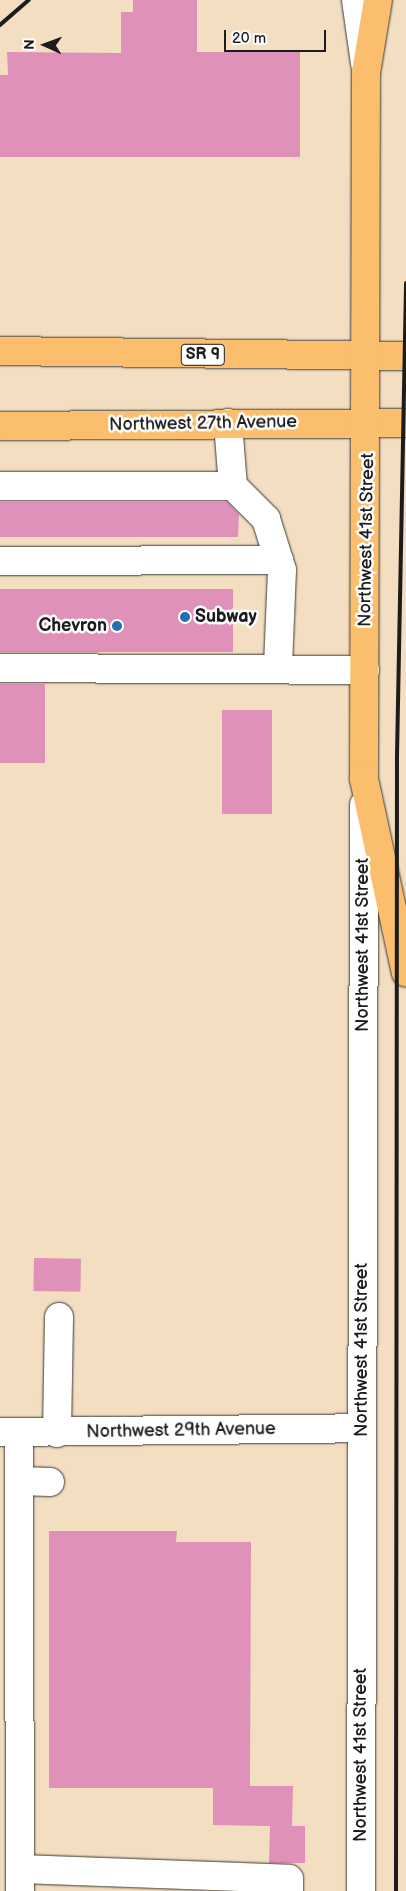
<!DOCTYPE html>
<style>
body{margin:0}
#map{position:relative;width:406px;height:1891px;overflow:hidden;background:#f3dec1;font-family:"Balsamiq Sans",sans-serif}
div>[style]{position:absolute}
.building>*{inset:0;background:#df91b9;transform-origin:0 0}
.roads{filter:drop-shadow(0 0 1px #3c3935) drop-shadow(0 0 1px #3c3935)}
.minor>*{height:28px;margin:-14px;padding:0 14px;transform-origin:14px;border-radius:14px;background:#fff}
.major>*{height:28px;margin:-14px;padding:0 14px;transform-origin:14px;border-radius:14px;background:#fabe6d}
.highway>*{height:28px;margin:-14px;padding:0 14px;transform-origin:14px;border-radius:14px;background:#fabe6d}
.rail>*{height:4px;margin:-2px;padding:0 2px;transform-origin:2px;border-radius:2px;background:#1c1c1c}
.dots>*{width:14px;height:14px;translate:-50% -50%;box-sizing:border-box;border:2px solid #fff;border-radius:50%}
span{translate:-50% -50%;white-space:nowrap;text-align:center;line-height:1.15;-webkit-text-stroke:5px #fff;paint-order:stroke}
.shield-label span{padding:1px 4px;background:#fff;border:1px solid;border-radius:4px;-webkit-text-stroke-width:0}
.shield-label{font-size:16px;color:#1c1c1c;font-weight:700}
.street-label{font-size:18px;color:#1c1c1c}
.poi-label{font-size:18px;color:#1c1c1c;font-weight:700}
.left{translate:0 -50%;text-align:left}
.right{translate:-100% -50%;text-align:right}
.north{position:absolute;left:20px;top:20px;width:50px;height:50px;-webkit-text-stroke:4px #fff;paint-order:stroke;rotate:272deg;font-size:14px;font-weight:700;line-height:20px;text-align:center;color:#1c1c1c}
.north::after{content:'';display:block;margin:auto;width:18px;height:22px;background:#1c1c1c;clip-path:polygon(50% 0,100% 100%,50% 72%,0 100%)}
.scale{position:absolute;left:224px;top:30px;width:102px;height:22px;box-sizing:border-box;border:2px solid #1c1c1c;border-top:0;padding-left:6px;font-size:15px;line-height:18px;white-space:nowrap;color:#1c1c1c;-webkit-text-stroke:4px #fff;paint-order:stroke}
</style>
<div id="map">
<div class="building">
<i style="clip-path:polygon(133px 0,197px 0,197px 52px,300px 52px,300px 157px,0 157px,0 75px,8px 75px,7px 52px,121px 53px,121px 12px,133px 12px)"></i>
<i style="clip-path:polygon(0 502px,227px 502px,239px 514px,238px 537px,0 537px)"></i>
<i style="left:0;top:589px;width:233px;height:63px"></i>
<i style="left:0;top:684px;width:45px;height:79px"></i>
<i style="left:222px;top:710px;width:50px;height:104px"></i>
<i style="left:34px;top:1258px;width:47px;height:33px;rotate:1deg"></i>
<i style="clip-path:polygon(49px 1531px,177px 1531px,176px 1542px,251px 1542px,250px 1786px,293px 1786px,292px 1826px,289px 1826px,305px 1826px,305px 1863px,269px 1863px,270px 1826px,213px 1825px,213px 1788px,49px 1788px)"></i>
</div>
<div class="roads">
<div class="minor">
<i style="left:356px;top:0;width:64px;rotate:81.9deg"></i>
<i style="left:228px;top:423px;width:63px;rotate:85.5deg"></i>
<i style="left:233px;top:486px;width:47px;rotate:45deg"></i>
<i style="left:266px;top:519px;width:53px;rotate:72.6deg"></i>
<i style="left:282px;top:570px;width:97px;rotate:92.4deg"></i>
<i style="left:0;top:486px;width:233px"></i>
<i style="left:0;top:561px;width:279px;rotate:-0.2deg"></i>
<i style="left:0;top:668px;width:365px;rotate:0.3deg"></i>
<i style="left:1px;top:1432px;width:360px;rotate:-0.6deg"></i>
<i style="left:19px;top:1432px;width:459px;rotate:89.9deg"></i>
<i style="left:57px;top:1433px;width:116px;rotate:-89deg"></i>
<i style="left:19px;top:1481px;width:31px;rotate:2deg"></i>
<i style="left:20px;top:1869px;width:269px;rotate:2.1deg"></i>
<i style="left:289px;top:1879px;width:12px;rotate:90deg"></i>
<i style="left:361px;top:1891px;width:1086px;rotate:-89.84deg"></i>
</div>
<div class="major">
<i style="left:0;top:351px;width:406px;rotate:0.7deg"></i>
<i style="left:0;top:426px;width:406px;rotate:-0.4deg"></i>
<i style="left:364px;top:779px;width:706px;rotate:-89.84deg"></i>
</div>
<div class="highway">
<i style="left:366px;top:73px;width:74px;rotate:-80.7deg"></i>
<i style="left:364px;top:779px;width:198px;rotate:77.8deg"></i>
</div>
</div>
<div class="rail">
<i style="left:0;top:25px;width:38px;rotate:-41deg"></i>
<i style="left:396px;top:1891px;width:1136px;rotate:-89.95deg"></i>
<i style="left:397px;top:755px;width:472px;rotate:-88.9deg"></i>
</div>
<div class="dots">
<i style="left:185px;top:617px;background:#1f6fb2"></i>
<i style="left:117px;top:626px;background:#1f6fb2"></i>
</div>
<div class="shield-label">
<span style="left:203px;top:355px">SR 9</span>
</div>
<div class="street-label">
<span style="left:203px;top:424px;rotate:-1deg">Northwest 27th Avenue</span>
<span style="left:367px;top:540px;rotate:-89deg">Northwest 41st Street</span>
<span style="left:363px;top:945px;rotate:-90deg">Northwest 41st Street</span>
<span style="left:362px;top:1350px;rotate:-90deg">Northwest 41st Street</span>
<span style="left:181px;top:1431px;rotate:-1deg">Northwest 29th Avenue</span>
<span style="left:361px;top:1755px;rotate:-90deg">Northwest 41st Street</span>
</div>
<div class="poi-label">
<span class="left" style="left:195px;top:617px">Subway</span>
<span class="right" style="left:107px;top:626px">Chevron</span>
</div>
<div class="north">N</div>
<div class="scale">20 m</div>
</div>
